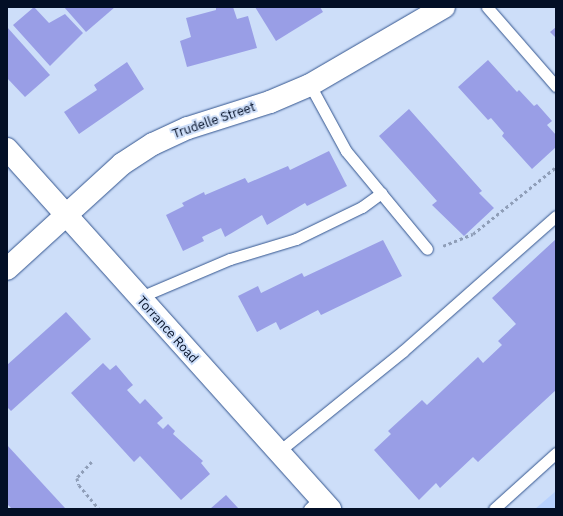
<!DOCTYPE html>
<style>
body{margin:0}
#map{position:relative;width:563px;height:516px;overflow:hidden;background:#cddef9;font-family:"IBM Plex Sans",sans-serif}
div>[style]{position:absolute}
.built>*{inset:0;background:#b7d1fe}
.building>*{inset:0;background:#999ee6}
.path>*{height:2.5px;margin-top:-1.25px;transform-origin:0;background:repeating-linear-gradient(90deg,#8f9eb8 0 3px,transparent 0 6px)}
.roads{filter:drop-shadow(0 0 1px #32548e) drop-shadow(0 0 1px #32548e)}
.service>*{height:11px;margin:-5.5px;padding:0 5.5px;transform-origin:5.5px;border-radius:5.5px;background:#fff}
.minor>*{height:22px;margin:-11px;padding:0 11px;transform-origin:11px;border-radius:11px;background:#fff}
.tertiary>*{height:22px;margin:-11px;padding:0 11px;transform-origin:11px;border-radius:11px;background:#fff}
span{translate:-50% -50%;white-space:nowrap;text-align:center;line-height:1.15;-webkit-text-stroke:4px #cddef9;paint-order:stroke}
.street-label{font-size:13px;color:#030f26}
.frame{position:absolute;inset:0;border:8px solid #030f26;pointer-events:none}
</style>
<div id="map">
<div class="built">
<i style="clip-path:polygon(556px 491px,556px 509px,535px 509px)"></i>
</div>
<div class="building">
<i style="clip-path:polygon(34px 7px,49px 23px,65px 14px,83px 33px,50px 66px,13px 25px)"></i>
<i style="clip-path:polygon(64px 7px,115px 7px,86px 32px)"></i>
<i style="clip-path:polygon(216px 7px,233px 7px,237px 19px,248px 16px,257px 48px,187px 67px,180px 41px,191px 37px,186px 18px,216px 10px)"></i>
<i style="clip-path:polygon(255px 7px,320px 7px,323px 12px,276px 41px)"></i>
<i style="clip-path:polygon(7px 27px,50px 75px,25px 97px,7px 78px)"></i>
<i style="clip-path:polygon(556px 27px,556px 38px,550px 32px)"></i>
<i style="clip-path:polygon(488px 60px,517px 92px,519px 90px,534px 106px,537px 104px,552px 121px,547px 125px,556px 135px,556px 147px,532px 169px,502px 136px,504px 133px,491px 118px,488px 120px,458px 87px)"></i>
<i style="clip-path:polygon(127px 62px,144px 89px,79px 134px,64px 112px,97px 90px,94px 85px)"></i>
<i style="clip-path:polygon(409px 109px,482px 191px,479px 193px,494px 208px,464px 236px,432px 205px,437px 201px,379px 136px)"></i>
<i style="clip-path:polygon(329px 151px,347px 186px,307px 206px,305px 203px,267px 225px,262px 215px,225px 237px,221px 228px,202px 237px,204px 241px,183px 251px,166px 215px,184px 206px,182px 203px,204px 192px,205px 195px,245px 178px,248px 183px,288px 166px,290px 170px)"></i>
<i style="clip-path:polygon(556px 239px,556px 390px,478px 462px,473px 457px,440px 488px,436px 483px,419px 500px,374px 450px,391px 434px,388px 431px,422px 400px,427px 405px,478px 357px,483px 363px,502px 345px,498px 341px,516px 324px,492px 298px)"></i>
<i style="clip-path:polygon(383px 240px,402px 276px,321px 315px,318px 310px,280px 330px,276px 322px,257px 332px,238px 296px,258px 286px,261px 293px,302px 273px,304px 277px)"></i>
<i style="clip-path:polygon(66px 312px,91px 339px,11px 411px,7px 407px,7px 365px)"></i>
<i style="clip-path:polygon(103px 363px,110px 370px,116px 365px,133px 385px,127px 390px,140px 404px,145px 399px,163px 418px,157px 423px,163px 429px,168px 424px,175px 431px,173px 434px,203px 461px,201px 463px,210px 474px,181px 500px,140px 456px,134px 462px,71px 393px)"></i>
<i style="clip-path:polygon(7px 445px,65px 508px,64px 509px,12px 509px,7px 504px)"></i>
<i style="clip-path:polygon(226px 495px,239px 509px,210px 509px)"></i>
</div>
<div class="path">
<i style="left:443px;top:246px;width:32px;rotate:-22deg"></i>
<i style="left:473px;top:234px;width:107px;rotate:-38.9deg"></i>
<i style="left:92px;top:462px;width:22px;rotate:133deg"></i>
<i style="left:77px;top:478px;width:7px;rotate:74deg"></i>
<i style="left:79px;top:485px;width:31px;rotate:50deg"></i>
</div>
<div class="roads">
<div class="service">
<i style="left:487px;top:7px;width:105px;rotate:48.9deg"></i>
<i style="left:310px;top:85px;width:75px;rotate:61.4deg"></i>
<i style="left:346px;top:151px;width:127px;rotate:50.4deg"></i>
<i style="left:138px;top:298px;width:100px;rotate:-23deg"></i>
<i style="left:230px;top:259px;width:69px;rotate:-16.9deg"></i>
<i style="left:296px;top:239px;width:73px;rotate:-25.9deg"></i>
<i style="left:362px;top:207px;width:24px;rotate:-36deg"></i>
<i style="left:278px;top:452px;width:161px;rotate:-38.9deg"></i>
<i style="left:403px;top:351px;width:204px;rotate:-41.4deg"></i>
<i style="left:309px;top:509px;width:16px;rotate:-45deg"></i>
<i style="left:494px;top:509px;width:84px;rotate:-42.1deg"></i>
</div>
<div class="minor">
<i style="left:7px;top:149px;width:484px;rotate:48.1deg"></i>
</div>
<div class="tertiary">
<i style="left:7px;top:269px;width:156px;rotate:-42.4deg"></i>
<i style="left:122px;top:164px;width:37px;rotate:-33deg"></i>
<i style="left:153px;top:144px;width:38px;rotate:-25deg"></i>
<i style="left:188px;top:128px;width:86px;rotate:-17.6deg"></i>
<i style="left:270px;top:102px;width:43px;rotate:-23deg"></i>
<i style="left:310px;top:85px;width:155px;rotate:-30.2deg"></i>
</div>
</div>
<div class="street-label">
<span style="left:214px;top:121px;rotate:-19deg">Trudelle Street</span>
<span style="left:167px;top:330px;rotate:48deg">Torrance Road</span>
</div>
<div class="frame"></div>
</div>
